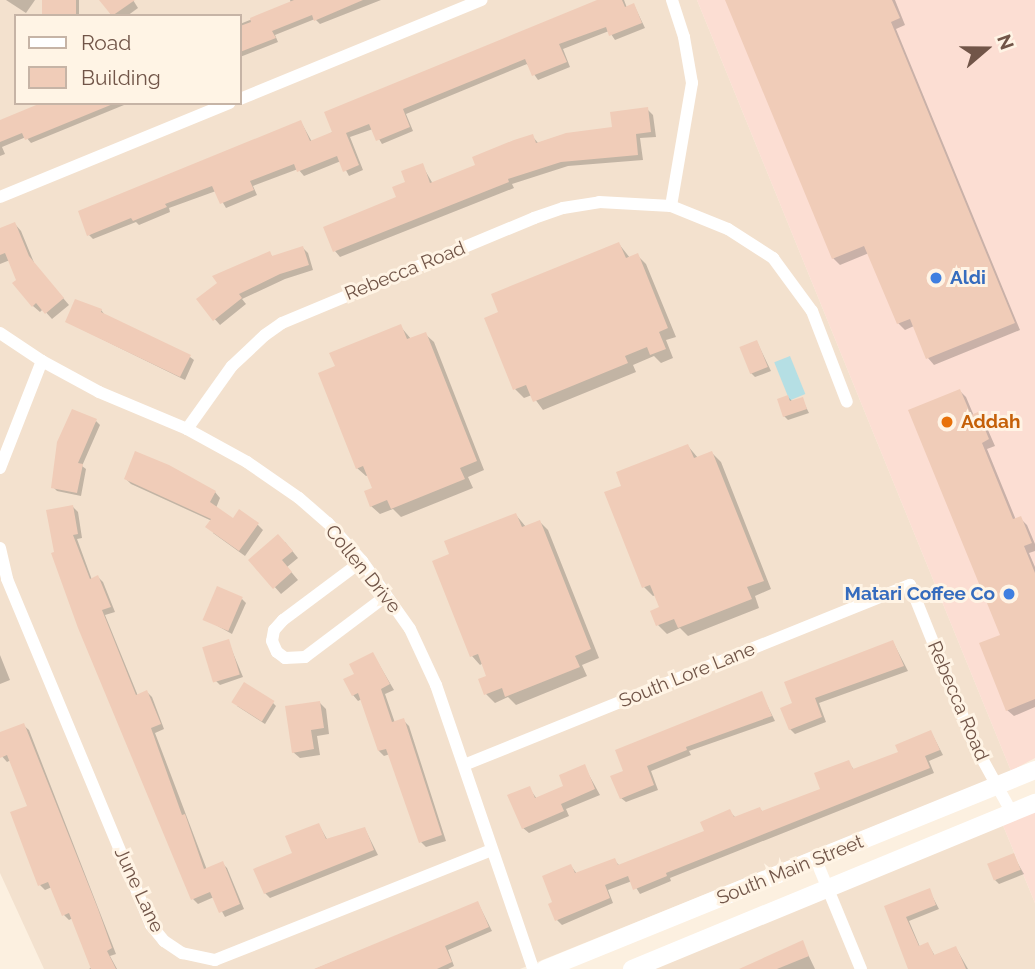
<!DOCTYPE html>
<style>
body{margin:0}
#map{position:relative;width:1035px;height:969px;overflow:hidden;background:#fcf0e0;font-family:Raleway,sans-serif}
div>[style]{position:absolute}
.residential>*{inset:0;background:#f3e1ce}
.commercial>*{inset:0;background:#fcded3}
.water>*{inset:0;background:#b5dfe4;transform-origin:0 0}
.shadow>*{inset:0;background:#0003;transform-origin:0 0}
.building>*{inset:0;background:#f0ccb8;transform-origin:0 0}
.street>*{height:12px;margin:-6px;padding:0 6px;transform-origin:6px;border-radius:6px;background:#fff}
.secondary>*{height:18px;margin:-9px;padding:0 9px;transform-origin:9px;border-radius:9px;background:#fff}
.dots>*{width:19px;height:19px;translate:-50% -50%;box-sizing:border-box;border:4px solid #fff4e5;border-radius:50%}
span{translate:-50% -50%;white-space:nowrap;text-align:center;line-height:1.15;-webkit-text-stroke:6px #fff4e5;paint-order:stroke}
.street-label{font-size:19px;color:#715548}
.shop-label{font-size:19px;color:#366cbe;font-weight:700}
.left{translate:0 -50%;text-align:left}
.right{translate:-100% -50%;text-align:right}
.food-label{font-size:19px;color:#c56008;font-weight:700}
.legend{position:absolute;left:14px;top:14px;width:228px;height:91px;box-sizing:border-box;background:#fff4e5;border:2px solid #c6b4a6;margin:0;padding:9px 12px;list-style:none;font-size:21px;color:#715548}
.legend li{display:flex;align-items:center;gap:14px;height:35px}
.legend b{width:35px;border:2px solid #c6b4a6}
.north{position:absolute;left:951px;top:14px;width:70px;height:70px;-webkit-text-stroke:5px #fff4e5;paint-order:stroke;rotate:70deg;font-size:19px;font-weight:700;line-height:28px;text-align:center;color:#715548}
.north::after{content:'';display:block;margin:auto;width:24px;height:32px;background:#715548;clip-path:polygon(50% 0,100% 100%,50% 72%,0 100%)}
</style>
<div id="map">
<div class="residential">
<i style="clip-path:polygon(evenodd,0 0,697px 0,1011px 771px,520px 969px,44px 969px,0 873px,0 0,16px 16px,240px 16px,240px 103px,16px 103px,16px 16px)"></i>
<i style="clip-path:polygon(1002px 823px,1035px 903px,1035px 969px,647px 969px)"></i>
</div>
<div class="commercial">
<i style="clip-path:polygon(697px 0,1035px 0,1035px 758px,1011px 771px)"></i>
<i style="clip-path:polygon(1035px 809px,1035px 903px,1002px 823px)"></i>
</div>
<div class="water">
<i style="left:790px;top:356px;width:41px;height:17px;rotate:68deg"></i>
</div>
<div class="shadow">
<i style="clip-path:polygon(6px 0,35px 0,26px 13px)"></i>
<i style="left:44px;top:0;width:35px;height:16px"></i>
<i style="clip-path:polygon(102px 0,133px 0,138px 8px,127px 16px,112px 16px)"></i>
<i style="clip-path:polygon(290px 0,381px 0,320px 24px,315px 19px,275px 35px,278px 42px,240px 57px,240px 24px,291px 3px)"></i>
<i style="clip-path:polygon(603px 0,624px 0,627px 8px,634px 5px,645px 28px,615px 40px,609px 31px,563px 49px,570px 67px,538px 80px,527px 64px,406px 114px,413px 131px,382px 144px,373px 129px,350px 137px,363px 170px,349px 176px,341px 161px,304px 176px,298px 169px,253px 186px,257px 195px,226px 208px,216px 191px,169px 208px,170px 212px,139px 225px,136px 222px,93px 239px,89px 235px,301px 122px,312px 142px)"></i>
<i style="clip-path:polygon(727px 0,895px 0,905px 25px,896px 29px,1020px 330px,934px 365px,928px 358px,914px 326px,905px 330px,898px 323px,869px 253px,840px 265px,833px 258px)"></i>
<i style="clip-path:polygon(46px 103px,123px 103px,124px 105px,31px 143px,26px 137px,2px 147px,5px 154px,0 156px,0 122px)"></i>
<i style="clip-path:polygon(647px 109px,653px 115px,656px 137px,640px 138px,643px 160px,568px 166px,512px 184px,514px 188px,340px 257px,335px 251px,398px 198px,422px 165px,433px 184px,478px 166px,532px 136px,539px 144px,614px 128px)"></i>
<i style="clip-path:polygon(15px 224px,21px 231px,35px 265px,69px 305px,52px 319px,43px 309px,40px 312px,33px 306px,10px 260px,0 264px,0 230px)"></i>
<i style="clip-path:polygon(619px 244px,630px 258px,637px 255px,646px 264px,676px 337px,666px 340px,673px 358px,661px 363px,654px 356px,633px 365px,636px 372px,543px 410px,532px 395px,524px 398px,515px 389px)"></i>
<i style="clip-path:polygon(303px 248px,308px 253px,313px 270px,285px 279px,242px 299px,246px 304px,220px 325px,198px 300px,269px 253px,273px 257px)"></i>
<i style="clip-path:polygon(101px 310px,105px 315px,190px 357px,194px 360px,185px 380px,67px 322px)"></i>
<i style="clip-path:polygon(401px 327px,411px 339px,425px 334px,434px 342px,484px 470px,468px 477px,473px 488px,401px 517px,393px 509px,380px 514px,371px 506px,374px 489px,369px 475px,366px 476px,357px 468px,337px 367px)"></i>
<i style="clip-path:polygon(757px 342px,771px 371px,755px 377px,751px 373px)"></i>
<i style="clip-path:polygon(960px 391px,966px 397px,974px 416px,978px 414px,984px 421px,995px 446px,987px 449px,1016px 520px,1020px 518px,1027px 525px,1035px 544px,1035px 551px,1029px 553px,1035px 567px,1035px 707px,1014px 716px,1007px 710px,1002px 636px)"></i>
<i style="clip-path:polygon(788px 397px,793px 402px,802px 399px,809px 413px,788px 420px,784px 416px)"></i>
<i style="clip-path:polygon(96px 421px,100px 425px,82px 466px,86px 469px,81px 496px,57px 491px,53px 487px)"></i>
<i style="clip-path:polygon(688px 446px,698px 458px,712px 453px,721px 462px,771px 589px,755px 596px,759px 608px,688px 636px,680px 628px,667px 634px,658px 625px,661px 608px,656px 595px,653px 596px,644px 587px,623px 487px)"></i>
<i style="clip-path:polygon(126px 479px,215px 492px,220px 498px,216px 508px,233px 520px,258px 525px,263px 530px,245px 556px,213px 533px,212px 521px,131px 484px)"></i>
<i style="clip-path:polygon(73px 507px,78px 512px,82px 538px,77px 539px,92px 580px,98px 577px,103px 582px,115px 612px,105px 615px,138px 696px,147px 692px,152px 697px,164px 729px,155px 733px,207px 870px,222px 863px,227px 868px,244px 909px,225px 917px,214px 897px,198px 904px,193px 899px,54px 554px)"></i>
<i style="clip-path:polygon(516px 515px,526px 527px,540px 522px,548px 530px,599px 658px,582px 665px,587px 676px,516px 705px,508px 697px,495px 703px,486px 694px,489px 677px,483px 663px,480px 665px,472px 656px,452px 555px)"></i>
<i style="clip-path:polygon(285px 542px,298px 558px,287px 567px,298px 580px,281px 594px,251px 560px)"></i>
<i style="clip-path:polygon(242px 599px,246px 603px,232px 634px,205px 619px)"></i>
<i style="clip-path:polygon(228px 641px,243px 677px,220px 685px,216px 681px)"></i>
<i style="clip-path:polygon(893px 642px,908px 671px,819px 703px,826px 722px,795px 734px,790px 729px,795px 704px)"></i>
<i style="clip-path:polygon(373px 654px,394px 690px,385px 694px,395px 723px,403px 720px,409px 726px,446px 841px,426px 847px,421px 842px,390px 754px,384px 756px,379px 751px,362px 699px,358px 701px,353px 695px,357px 674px)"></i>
<i style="clip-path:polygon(0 655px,10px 680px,0 684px)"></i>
<i style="clip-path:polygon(761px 693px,775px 721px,689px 751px,691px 755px,651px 771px,658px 790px,626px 802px,621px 798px,625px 772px)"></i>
<i style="clip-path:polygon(272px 702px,276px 706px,265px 724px,237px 706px)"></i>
<i style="clip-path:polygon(319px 702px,326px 709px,329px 734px,317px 736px,320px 755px,300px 758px,293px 752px)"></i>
<i style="clip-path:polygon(23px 725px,29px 730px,116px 954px,110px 956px,117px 969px,89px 969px,92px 967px,73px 918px,69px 920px,64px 915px,52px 887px,45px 890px,40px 885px,29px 807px,11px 760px,7px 762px,0 754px,0 734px)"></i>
<i style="clip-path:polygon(931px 732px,943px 755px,929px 761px,934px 773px,670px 878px,671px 881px,640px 894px,632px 881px,608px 890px,613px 903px,562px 925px,557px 920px,555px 903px,571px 866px,577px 874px,614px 860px,620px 866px,706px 832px,730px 812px,736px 818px,760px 809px,763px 812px,822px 790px,848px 762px,855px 771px,900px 753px)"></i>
<i style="clip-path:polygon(584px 766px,600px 795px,566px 809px,569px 816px,529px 833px,523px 828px,529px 788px,537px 799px,566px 787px)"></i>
<i style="clip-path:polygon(319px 825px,328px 841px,365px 829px,378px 855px,270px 898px,265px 893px)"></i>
<i style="clip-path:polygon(1013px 855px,1024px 874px,999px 884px,995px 880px)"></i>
<i style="clip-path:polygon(929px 890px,939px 909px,909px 921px,920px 947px,928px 944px,935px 956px,956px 948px,968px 969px,911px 969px,887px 907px)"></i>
<i style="clip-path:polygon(478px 903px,492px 931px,448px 950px,454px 966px,448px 969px,315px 969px)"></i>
<i style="clip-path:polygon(802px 942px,815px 969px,742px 969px)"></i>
</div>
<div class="building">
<i style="left:42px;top:0;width:34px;height:15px"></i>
<i style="clip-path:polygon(99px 0,135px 0,112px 16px)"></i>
<i style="clip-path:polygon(294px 0,363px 0,314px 21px,312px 15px,272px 31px,276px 38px,240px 52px,240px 26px,251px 22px,250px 18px)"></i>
<i style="clip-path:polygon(597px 0,622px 0,625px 7px,634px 3px,642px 23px,609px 36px,606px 27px,559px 44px,567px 62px,532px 76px,525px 59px,403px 109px,410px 127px,376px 141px,369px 124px,346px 133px,359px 165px,343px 172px,337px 156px,297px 172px,294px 164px,250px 181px,254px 190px,220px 204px,212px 186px,165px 204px,167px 207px,133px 221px,131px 218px,87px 236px,78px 211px,301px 120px,310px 141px,332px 132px,324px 112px)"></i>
<i style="clip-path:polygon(725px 0,892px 0,900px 18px,891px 22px,1015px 323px,926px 359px,910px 319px,897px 324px,864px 246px,832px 259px)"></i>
<i style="clip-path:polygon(41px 103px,113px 103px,113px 104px,25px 140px,22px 133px,0 142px,0 120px)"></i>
<i style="clip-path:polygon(648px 107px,651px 132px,636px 134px,638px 155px,561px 162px,508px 179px,509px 182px,333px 252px,323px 227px,396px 197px,392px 187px,405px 182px,401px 171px,423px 163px,430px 183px,475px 165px,472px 157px,514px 140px,533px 134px,536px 143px,566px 133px,612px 127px,610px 112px)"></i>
<i style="clip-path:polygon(15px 222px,29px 256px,64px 298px,45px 314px,36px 303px,32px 307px,12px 283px,16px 280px,5px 253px,0 255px,0 228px)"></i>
<i style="clip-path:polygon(619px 242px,626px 258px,638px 253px,668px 328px,659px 332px,666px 349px,650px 355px,647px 347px,625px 356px,628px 363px,533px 402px,526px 385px,513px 390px,484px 318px,498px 312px,491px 294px)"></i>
<i style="clip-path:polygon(303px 246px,309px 265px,280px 274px,239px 294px,242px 298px,213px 321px,196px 299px,217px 283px,212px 276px,270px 251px,272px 256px)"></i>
<i style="clip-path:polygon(75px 299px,102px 309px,101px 312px,191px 355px,180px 377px,65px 322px)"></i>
<i style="clip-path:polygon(401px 324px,407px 339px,426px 332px,477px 461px,460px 468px,465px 479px,391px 509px,387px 500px,370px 507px,364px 491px,372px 488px,363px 466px,356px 469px,318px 373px,335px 366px,329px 353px)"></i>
<i style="left:757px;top:340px;width:29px;height:19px;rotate:68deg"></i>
<i style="clip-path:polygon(960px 389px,971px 415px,978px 412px,989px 439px,982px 443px,1013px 519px,1021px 516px,1032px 543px,1024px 546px,1035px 573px,1035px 699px,1006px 711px,979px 643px,1000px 635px,908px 410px)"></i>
<i style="clip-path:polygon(788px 395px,790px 401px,803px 397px,807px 409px,783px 417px,777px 399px)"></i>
<i style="clip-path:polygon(72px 409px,97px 419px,78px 463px,83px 464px,77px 493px,51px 488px,57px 442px)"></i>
<i style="clip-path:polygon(688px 444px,694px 458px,712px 451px,764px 581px,747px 587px,752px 599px,678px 628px,674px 619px,656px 626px,650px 611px,659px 607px,650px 585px,642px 588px,604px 492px,621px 486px,616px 472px)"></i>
<i style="clip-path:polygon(135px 451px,169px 465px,216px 491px,210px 502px,233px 518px,239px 509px,259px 523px,239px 551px,205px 527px,211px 519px,124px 479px)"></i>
<i style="clip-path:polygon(73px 505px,78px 534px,73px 535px,90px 579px,98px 575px,111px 607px,102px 610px,136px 695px,147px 690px,161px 724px,151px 728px,182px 815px,185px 814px,204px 869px,223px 861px,240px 904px,219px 913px,210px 892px,191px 900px,78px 628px,51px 553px,54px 552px,46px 510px)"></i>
<i style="clip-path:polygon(516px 513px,522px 527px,540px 520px,591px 649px,575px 656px,580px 667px,505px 697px,502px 688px,484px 695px,478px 679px,486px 676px,478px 654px,470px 657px,432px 561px,449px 554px,444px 541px)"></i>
<i style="clip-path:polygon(278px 534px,293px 551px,282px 560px,292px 572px,273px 589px,248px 560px)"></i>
<i style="left:217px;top:586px;width:28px;height:37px;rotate:23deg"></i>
<i style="left:229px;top:639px;width:37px;height:28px;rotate:73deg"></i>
<i style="clip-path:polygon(893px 640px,904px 666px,815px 698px,822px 717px,789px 730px,780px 708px,792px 703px,784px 682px)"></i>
<i style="clip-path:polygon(373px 652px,390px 684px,381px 689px,392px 722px,404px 718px,442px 835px,419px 843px,386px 749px,378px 751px,358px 693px,352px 696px,343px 679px,354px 674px,349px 664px)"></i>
<i style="left:244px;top:682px;width:36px;height:24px;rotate:32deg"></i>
<i style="clip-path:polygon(762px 691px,772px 716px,686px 747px,687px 750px,647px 766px,654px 785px,620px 799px,610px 776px,623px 771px,615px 750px)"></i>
<i style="clip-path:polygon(320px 701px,324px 728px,311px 730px,314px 749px,292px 753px,285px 706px)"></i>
<i style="clip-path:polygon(24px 723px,98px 909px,112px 948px,107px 951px,116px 969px,91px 969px,69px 913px,62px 916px,48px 882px,38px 886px,25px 852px,10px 812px,27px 806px,7px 755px,0 758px,0 732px)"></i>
<i style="clip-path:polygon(931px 730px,940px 750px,925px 756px,930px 768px,666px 873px,667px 876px,633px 890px,628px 876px,605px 885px,610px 898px,555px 921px,548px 904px,552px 902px,542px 876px,571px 864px,575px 873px,615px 858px,618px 865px,704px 831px,700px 822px,730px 809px,734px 817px,760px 807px,762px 811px,775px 806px,820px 789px,814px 773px,849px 760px,853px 769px,898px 752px,895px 745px)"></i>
<i style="clip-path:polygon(585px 764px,595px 789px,561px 804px,564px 811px,522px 829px,507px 795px,530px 786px,535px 798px,563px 786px,559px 775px)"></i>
<i style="clip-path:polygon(319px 823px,326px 839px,365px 827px,374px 850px,264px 894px,253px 869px,292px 853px,285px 836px)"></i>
<i style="left:1014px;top:853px;width:18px;height:29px;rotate:68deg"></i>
<i style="clip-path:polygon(930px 888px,936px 905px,906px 917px,919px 946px,928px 942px,934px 955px,956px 946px,966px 969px,908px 969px,884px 906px)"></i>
<i style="clip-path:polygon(478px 901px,489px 927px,445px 946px,452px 962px,437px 969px,314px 969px)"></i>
<i style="clip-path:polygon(803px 940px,809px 956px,777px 969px,739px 969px)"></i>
</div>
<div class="street">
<i style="left:240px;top:99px;width:261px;rotate:-22.3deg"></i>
<i style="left:0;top:197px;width:248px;rotate:-22.3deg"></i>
<i style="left:671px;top:206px;width:125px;rotate:-80.3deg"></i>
<i style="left:692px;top:83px;width:47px;rotate:-99.9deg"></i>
<i style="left:684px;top:37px;width:39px;rotate:-108deg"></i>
<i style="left:0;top:333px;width:50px;rotate:33.7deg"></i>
<i style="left:42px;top:361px;width:65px;rotate:28.5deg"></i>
<i style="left:99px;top:392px;width:95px;rotate:22.8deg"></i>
<i style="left:187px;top:429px;width:68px;rotate:28.8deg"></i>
<i style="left:247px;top:462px;width:63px;rotate:34.7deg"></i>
<i style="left:299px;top:498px;width:38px;rotate:41deg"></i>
<i style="left:328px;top:523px;width:51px;rotate:48.2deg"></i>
<i style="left:362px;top:561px;width:83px;rotate:54.8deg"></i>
<i style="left:410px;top:629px;width:62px;rotate:65.1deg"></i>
<i style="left:436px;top:685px;width:300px;rotate:71.1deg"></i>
<i style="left:187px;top:429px;width:77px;rotate:-54.5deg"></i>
<i style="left:232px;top:366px;width:45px;rotate:-43.2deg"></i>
<i style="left:265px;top:335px;width:21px;rotate:-35deg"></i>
<i style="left:282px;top:323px;width:273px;rotate:-22.6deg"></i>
<i style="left:534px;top:218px;width:31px;rotate:-19deg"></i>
<i style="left:563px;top:208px;width:36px;rotate:-9deg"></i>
<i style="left:599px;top:202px;width:72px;rotate:3.2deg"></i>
<i style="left:671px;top:206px;width:61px;rotate:22deg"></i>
<i style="left:728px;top:229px;width:54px;rotate:32.8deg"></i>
<i style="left:773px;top:258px;width:66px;rotate:53.7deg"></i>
<i style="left:812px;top:311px;width:97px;rotate:69deg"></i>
<i style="left:0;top:468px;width:115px;rotate:-68.6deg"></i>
<i style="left:0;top:548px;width:32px;rotate:77deg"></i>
<i style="left:7px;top:579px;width:375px;rotate:67.4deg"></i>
<i style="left:151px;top:925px;width:21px;rotate:51deg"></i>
<i style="left:164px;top:941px;width:22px;rotate:34deg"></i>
<i style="left:182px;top:953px;width:34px;rotate:12deg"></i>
<i style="left:215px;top:960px;width:298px;rotate:-21.7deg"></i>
<i style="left:362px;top:561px;width:99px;rotate:143.2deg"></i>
<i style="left:283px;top:620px;width:13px;rotate:132deg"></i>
<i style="left:274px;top:630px;width:11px;rotate:100deg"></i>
<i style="left:272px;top:641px;width:12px;rotate:66deg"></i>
<i style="left:277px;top:652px;width:10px;rotate:37deg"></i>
<i style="left:285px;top:658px;width:20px;rotate:-3deg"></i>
<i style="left:305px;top:657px;width:101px;rotate:-37deg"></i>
<i style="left:464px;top:765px;width:481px;rotate:-22deg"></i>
<i style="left:910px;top:585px;width:171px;rotate:68.1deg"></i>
<i style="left:974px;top:744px;width:79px;rotate:61.2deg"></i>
<i style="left:816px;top:860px;width:118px;rotate:67.6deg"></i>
</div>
<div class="secondary">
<i style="left:545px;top:969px;width:529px;rotate:-22.1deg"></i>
<i style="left:632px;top:969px;width:436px;rotate:-22.4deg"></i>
</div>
<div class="dots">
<i style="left:936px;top:278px;background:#3f7fe0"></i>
<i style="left:947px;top:422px;background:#e8710a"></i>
<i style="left:1009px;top:594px;background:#3f7fe0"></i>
</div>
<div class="street-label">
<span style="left:405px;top:271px;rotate:-22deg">Rebecca Road</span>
<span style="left:363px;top:569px;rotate:51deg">Collen Drive</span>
<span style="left:687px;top:675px;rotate:-22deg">South Lore Lane</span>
<span style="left:958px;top:701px;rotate:67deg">Rebecca Road</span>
<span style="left:790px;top:870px;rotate:-22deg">South Main Street</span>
<span style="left:139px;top:890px;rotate:65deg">June Lane</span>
</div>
<div class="shop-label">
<span class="left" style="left:950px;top:278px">Aldi</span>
<span class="right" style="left:995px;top:594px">Matari Coffee Co</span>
</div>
<div class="food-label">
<span class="left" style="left:961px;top:422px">Addah</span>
</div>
<ul class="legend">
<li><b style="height:9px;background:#fff"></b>Road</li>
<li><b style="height:19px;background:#f0ccb8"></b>Building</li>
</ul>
<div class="north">N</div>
</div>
